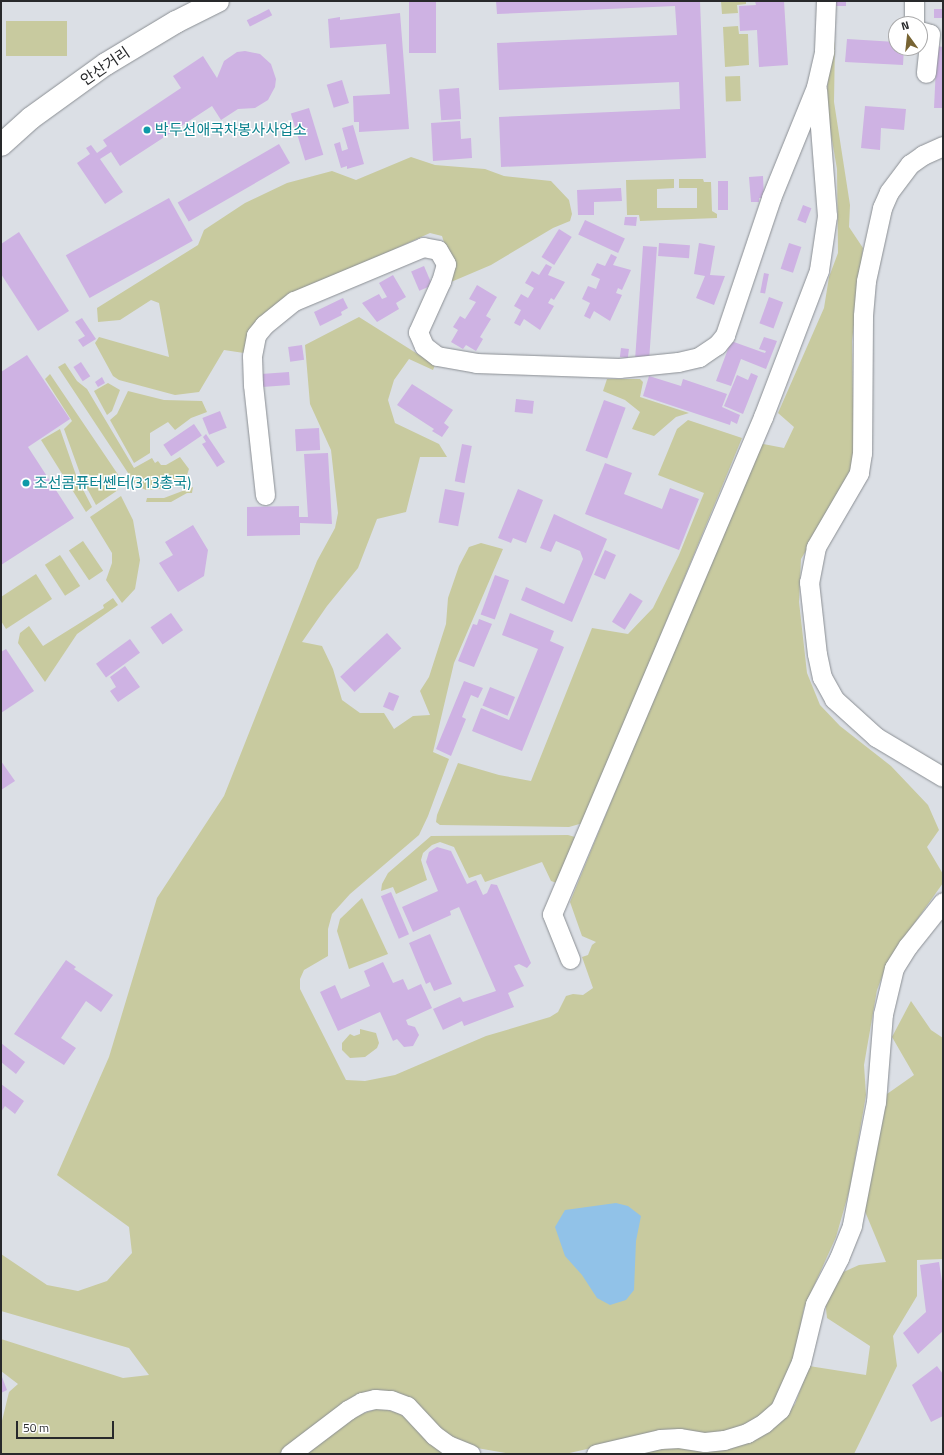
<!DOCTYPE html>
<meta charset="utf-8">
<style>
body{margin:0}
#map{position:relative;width:944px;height:1455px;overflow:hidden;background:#dbdfe5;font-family:"Titillium Web","Noto Sans KR",sans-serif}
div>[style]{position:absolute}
.green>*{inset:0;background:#c8ca9f;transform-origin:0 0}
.water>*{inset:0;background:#91c2e8}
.building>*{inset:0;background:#ceb2e3;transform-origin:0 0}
.roads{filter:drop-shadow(0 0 1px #8b8f94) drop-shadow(0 0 1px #8b8f94)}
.minor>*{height:19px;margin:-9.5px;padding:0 9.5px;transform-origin:9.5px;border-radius:9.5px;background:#fff}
.major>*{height:22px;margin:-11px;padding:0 11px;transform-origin:11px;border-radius:11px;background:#fff}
.dots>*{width:11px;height:11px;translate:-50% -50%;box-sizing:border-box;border:2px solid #fff;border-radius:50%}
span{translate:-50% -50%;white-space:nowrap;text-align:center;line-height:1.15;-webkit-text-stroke:3px #fff;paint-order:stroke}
.street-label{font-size:15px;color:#28292b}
.culture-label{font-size:15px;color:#0d838f}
.left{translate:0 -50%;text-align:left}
.frame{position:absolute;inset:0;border:2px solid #28292b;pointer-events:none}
.north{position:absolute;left:888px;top:16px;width:40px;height:40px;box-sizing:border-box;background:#fff;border:1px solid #a9a9aa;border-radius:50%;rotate:345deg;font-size:11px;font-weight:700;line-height:16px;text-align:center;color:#28292b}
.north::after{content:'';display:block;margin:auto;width:14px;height:18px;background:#776433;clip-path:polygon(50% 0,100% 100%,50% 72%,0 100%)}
.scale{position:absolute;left:16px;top:1421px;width:98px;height:18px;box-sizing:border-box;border:2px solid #28292b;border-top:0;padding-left:5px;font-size:12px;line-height:14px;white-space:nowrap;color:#28292b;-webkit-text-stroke:3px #fff;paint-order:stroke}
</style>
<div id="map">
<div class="green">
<i style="clip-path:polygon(721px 1px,746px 1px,746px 4px,737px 5px,738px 13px,722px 14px)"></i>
<i style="left:67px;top:21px;width:35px;height:61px;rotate:90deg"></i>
<i style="clip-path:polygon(738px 26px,739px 34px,748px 34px,749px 65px,725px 67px,723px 27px)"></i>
<i style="clip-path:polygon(835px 41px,834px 102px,850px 205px,849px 227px,863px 248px,852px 341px,854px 471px,801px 559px,799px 602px,807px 673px,820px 705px,840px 726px,891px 766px,928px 805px,939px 830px,927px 847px,943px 874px,943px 883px,889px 959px,877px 990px,864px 1065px,866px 1095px,850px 1188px,836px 1237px,804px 1308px,794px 1359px,772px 1407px,746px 1425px,721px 1434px,636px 1438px,565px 1454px,511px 1454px,471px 1447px,446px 1435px,405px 1398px,352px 1399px,279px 1454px,1px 1454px,1px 1425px,9px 1392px,18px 1384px,1px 1371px,1px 1339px,123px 1378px,149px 1375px,129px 1348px,1px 1311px,1px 1254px,47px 1285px,78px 1291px,107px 1281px,132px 1253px,129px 1227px,57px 1175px,109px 1057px,157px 898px,224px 796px,317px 561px,335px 528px,338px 513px,331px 450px,310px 404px,305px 345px,359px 317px,435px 365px,433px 370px,409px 359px,394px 380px,388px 400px,395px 423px,439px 444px,447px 457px,420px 457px,406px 512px,377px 519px,358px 568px,327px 606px,302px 642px,322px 646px,333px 669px,342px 700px,360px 713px,384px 713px,394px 729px,413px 716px,430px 715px,420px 691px,429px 677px,446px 624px,448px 598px,459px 566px,469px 547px,481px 543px,503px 549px,454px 663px,433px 752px,449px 759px,428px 816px,419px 835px,350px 894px,332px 914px,328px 929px,328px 956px,304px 970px,300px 979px,300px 989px,346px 1080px,365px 1081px,395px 1075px,486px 1036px,550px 1017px,558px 1012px,566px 996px,573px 994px,583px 995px,593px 988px,582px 957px,588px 955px,592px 945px,596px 942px,582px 936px,570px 902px,758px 443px,784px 448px,794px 427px,778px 413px,824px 308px,829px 277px,838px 253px,837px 169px,826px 105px,830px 50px)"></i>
<i style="left:740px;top:76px;width:25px;height:15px;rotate:88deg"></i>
<i style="clip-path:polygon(411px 157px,435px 165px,485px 169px,504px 176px,551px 181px,569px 200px,572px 214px,570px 221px,553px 228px,491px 265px,451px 282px,453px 271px,442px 236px,430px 233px,305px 290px,244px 353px,224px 350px,199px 392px,175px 395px,119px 380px,113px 376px,95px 343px,99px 337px,169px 357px,159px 303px,151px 300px,120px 320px,98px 322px,97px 308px,198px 245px,204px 230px,245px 203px,287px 183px,332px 171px,356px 180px)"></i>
<i style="clip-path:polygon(674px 179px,674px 188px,657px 189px,657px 208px,697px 208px,697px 188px,679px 188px,679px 179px,703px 179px,704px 182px,711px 182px,712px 211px,717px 214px,717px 218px,640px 221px,639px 215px,627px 215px,626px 180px)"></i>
<i style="clip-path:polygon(65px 363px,77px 381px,87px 389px,134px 468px,152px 458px,155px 463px,158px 461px,161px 465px,166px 465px,180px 457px,189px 469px,186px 478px,179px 484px,159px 489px,146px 490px,136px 485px,58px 367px)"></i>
<i style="clip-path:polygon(50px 374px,119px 476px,120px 479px,114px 483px,118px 490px,96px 505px,82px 479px,64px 429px,72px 421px,45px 379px)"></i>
<i style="clip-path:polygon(607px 379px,640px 379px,643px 382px,640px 397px,689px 413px,676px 417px,654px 436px,632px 429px,640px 412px,625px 400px,603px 391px)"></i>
<i style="clip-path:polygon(108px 383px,120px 390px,112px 411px,107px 415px,94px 391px)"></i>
<i style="clip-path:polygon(128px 391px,164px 400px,202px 401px,207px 412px,191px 418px,175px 430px,168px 422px,150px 433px,150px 453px,134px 463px,110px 420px,117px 414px)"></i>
<i style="clip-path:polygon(688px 420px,742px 438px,583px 823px,569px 827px,440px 825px,436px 822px,437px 815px,458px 763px,499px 775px,531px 781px,592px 628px,628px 634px,653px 608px,679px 555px,704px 493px,658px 475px,677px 429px)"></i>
<i style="clip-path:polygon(60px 429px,77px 478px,92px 507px,86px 512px,41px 440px)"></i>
<i style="clip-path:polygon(193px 487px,192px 493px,187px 493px,171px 502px,146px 502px,147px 498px,164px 498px)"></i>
<i style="clip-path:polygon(121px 496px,133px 520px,140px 560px,135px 589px,122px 603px,106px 580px,112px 563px,112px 553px,90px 517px)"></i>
<i style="left:83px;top:541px;width:36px;height:17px;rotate:56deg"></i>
<i style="left:60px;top:555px;width:37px;height:18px;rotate:57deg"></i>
<i style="clip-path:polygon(36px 574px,52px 599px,6px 629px,1px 621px,1px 597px)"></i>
<i style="clip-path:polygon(113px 598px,118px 605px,77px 634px,45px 682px,18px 643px,20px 633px,29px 626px,43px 646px,104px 608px,103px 605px)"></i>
<i style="clip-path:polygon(568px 835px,575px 837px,557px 883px,551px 881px,542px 862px,485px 882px,481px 874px,469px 878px,454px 847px,440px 842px,432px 845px,423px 853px,421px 860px,427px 880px,396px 894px,393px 887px,381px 891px,382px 884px,388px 873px,431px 836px)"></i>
<i style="clip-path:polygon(362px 898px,388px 954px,349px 969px,337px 931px,340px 919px)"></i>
<i style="clip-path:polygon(911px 1001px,931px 1030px,943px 1038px,943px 1259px,917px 1260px,917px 1296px,893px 1336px,897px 1366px,854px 1454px,624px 1454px,780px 1421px,795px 1404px,809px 1366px,866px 1375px,870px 1346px,827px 1318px,825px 1300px,839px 1274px,859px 1265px,886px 1262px,864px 1209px,887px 1094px,914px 1075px,892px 1037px)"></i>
<i style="clip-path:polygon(360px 1029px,376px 1033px,379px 1043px,377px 1048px,365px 1057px,350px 1058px,342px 1050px,342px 1043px,350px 1034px,354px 1036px,360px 1034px)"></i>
<i style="clip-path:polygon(379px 1408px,399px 1413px,450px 1454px,302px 1454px,353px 1417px)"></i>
</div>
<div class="water">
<i style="clip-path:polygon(616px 1203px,628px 1206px,641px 1216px,636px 1241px,634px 1290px,626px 1300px,610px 1305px,597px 1298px,582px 1275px,565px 1256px,555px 1227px,565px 1210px)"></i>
</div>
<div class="building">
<i style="left:409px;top:1px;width:27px;height:52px"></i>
<i style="clip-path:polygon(496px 1px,700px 1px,706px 158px,501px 167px,499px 117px,680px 109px,679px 82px,499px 90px,497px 43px,677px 35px,675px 6px,497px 14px)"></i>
<i style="clip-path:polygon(755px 1px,784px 1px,788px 65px,759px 67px,757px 30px,740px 31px,739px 6px,756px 5px)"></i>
<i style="left:836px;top:1px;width:10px;height:5px"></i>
<i style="left:269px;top:9px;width:7px;height:25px;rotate:63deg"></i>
<i style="left:934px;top:9px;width:9px;height:9px"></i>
<i style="clip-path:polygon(400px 13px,409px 129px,359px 132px,359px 122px,354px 122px,353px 96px,390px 94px,386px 44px,330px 48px,328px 19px,340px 17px,340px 20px)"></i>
<i style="clip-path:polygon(847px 39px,896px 42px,896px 48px,904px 48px,903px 65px,845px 62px)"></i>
<i style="clip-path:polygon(937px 46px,943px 47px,943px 108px,934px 108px)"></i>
<i style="clip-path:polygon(245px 51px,260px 54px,271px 64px,276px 79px,275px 87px,268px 100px,255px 108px,238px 109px,221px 120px,212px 106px,120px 166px,111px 152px,100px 159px,123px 192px,105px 204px,77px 163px,90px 154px,86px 148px,91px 145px,97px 153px,107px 146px,103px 140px,181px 88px,173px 76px,203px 56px,217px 78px,224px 61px,237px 52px)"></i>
<i style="left:342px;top:80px;width:24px;height:16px;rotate:73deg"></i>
<i style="left:459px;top:88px;width:31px;height:20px;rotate:86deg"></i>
<i style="clip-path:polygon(865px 106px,906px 109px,904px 130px,881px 128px,880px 150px,861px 148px)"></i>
<i style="left:309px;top:108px;width:49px;height:19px;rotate:73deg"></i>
<i style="clip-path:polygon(460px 121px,461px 139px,471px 138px,472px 158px,433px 161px,431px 123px)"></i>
<i style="clip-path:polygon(353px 125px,364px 164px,347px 169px,347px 166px,341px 168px,334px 144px,340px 142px,342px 151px,348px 149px,342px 128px)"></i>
<i style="left:279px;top:144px;width:22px;height:117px;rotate:60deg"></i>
<i style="clip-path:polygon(763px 176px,764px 198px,759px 198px,759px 202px,751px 202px,749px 177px)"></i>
<i style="left:718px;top:181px;width:10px;height:29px"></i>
<i style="clip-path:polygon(621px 188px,622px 201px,594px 202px,594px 215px,578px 215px,577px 190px)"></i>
<i style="left:169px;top:198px;width:49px;height:118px;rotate:61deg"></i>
<i style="left:803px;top:205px;width:9px;height:16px;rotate:21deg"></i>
<i style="clip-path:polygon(625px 217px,637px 217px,636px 226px,624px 225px)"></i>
<i style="left:585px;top:220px;width:44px;height:16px;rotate:25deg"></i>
<i style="left:559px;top:229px;width:15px;height:33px;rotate:32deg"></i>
<i style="clip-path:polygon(19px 232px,69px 311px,38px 331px,1px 274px,1px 244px)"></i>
<i style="left:659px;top:243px;width:31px;height:13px;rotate:4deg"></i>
<i style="clip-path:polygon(699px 243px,715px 246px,710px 275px,725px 276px,714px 305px,696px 298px,705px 276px,694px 274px)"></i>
<i style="left:789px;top:243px;width:13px;height:27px;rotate:18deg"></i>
<i style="left:643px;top:246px;width:14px;height:111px;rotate:4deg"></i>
<i style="clip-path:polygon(611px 254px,617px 257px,613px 265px,631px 270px,622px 290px,618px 288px,616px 293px,622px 295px,610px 321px,594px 311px,590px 319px,584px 316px,590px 303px,582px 299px,588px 286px,596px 289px,600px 279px,591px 275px,597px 263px,605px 266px)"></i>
<i style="clip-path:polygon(546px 264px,552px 267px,548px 275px,565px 282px,554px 300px,551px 298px,548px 303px,554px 306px,540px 330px,524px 319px,520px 326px,514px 323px,521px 310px,514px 306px,521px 294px,528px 298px,534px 288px,525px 283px,532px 271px,539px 275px)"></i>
<i style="left:424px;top:266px;width:21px;height:14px;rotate:67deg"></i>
<i style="left:764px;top:273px;width:5px;height:20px;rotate:11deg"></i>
<i style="clip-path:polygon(393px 275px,406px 297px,396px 303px,399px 309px,377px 322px,362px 303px,379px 294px,382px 299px,387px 297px,379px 283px)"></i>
<i style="clip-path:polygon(477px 285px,497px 297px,486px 316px,491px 319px,480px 337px,483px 339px,476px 351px,466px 345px,463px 349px,451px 342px,458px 330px,453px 327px,460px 316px,465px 319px,476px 302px,469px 299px)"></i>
<i style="left:769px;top:297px;width:15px;height:28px;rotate:20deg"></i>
<i style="clip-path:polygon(343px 298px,348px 308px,341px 312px,342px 315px,320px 326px,314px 312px)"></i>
<i style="clip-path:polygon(82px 318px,96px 339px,83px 347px,78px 340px,85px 336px,75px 322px)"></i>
<i style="clip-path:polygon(764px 337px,777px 341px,766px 369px,741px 359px,731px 386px,716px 381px,731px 341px,765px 353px,766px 351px,759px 349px)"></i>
<i style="left:302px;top:345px;width:15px;height:14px;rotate:82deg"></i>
<i style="left:621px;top:348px;width:8px;height:9px;rotate:7deg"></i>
<i style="clip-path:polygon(27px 355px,70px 419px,28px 447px,74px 518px,1px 565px,1px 372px)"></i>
<i style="left:81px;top:362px;width:17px;height:9px;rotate:57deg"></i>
<i style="left:289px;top:372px;width:13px;height:28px;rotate:86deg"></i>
<i style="clip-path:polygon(751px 373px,758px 376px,743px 414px,724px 406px,737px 375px,748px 380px)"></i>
<i style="clip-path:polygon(649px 376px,681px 386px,683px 379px,727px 394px,722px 407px,740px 415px,737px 424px,731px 421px,730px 425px,643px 396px)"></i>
<i style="clip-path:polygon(102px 377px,105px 383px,98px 387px,95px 382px)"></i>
<i style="clip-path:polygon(412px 384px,453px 410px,444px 423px,449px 427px,442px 437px,432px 431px,434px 429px,397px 405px)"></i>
<i style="left:516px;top:399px;width:18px;height:13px;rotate:6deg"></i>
<i style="left:604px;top:400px;width:23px;height:54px;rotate:20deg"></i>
<i style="left:220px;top:411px;width:18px;height:19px;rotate:68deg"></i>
<i style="left:194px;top:424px;width:14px;height:37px;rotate:56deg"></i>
<i style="left:319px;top:428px;width:22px;height:24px;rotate:87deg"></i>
<i style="clip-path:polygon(206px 434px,225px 462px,217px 467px,202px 444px,206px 442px,203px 437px)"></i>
<i style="left:462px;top:444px;width:10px;height:38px;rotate:11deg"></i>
<i style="clip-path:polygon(328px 453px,332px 524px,300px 523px,300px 535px,247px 536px,247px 507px,299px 506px,299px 517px,308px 517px,304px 454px)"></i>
<i style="clip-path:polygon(605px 463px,632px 473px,624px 494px,662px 509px,670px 488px,699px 499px,679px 550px,585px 514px)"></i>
<i style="left:445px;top:489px;width:20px;height:34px;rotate:11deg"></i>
<i style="clip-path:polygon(518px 489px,543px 500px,526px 543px,513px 538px,511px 543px,498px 538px)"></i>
<i style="clip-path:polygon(554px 514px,607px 539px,572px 622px,521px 600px,526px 587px,564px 604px,583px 559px,580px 551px,556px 541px,551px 552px,540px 548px)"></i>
<i style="clip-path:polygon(193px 525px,208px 550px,204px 576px,178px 592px,159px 563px,173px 555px,165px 542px)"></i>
<i style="left:605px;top:550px;width:12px;height:27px;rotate:24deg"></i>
<i style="left:495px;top:575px;width:15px;height:42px;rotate:20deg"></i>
<i style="left:630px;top:593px;width:15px;height:34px;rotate:32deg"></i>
<i style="left:171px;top:613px;width:21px;height:25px;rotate:55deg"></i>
<i style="clip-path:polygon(510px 613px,554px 631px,550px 641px,564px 647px,522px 751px,472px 731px,481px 708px,509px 720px,538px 649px,502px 635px)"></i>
<i style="clip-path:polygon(479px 619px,492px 624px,474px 667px,458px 661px,473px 624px,477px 625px)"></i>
<i style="left:387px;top:633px;width:21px;height:64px;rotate:47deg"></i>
<i style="left:130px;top:639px;width:17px;height:42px;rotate:54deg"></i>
<i style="clip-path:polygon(6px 649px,34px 691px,1px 713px,1px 652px)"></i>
<i style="clip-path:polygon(125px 666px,140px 687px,118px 702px,110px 691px,116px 687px,110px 677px)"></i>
<i style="clip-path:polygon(464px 681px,483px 688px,478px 698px,471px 695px,462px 717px,466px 719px,451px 756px,436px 749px)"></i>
<i style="left:490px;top:687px;width:27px;height:20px;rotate:22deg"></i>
<i style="left:389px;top:692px;width:11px;height:16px;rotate:22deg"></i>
<i style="clip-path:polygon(1px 761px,15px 781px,1px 790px)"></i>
<i style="clip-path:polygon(437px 847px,451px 851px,467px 884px,476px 880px,483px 895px,487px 893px,491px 884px,497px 885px,531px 963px,527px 968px,519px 964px,514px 966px,524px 986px,508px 993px,514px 1007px,464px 1026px,462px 1021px,443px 1030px,433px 1009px,460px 997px,463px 1002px,496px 991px,459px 907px,450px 911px,451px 915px,413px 932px,402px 907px,438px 891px,426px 862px,429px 852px)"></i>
<i style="left:391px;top:892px;width:46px;height:11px;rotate:67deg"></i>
<i style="clip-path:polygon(430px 934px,452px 984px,434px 991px,430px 982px,426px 984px,409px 943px)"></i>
<i style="clip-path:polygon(66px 960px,76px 967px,74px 969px,113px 995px,101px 1012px,86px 1001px,61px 1038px,76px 1048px,64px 1065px,14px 1034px)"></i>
<i style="clip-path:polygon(383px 962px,393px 983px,403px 979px,408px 990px,421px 984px,432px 1008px,406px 1020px,408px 1025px,415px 1027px,419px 1035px,413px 1046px,404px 1047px,397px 1039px,393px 1041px,380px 1012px,338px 1031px,320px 992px,335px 985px,341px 999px,370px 986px,364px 971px)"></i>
<i style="clip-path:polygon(1px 1043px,25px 1062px,16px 1074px,1px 1062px)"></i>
<i style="clip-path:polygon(1px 1084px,24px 1101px,15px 1114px,5px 1106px,1px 1112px)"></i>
<i style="clip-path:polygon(939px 1262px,943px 1288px,943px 1331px,918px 1354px,903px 1333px,926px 1312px,920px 1265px)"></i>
<i style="clip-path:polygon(937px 1366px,943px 1374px,943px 1416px,931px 1422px,912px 1385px)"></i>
<i style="clip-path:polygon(2px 1377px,7px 1390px,1px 1393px,1px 1378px)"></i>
</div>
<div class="roads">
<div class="minor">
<i style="left:914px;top:24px;width:23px;rotate:-90deg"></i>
<i style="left:920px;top:31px;width:10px;rotate:17deg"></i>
<i style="left:930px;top:34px;width:39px;rotate:96deg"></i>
<i style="left:943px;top:146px;width:22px;rotate:156deg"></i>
<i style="left:923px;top:155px;width:16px;rotate:145deg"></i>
<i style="left:910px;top:164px;width:35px;rotate:127deg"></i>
<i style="left:889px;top:192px;width:17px;rotate:114deg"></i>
<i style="left:882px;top:208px;width:75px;rotate:102.4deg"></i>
<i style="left:866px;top:281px;width:35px;rotate:95deg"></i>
<i style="left:863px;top:316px;width:137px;rotate:90.4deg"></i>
<i style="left:862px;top:453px;width:20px;rotate:99deg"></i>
<i style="left:859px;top:473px;width:86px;rotate:120.2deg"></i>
<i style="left:816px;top:547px;width:36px;rotate:101deg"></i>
<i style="left:809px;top:582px;width:72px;rotate:83.7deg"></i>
<i style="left:817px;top:654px;width:24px;rotate:78deg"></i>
<i style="left:822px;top:677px;width:25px;rotate:61deg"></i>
<i style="left:834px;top:699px;width:57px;rotate:42.1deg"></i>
<i style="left:876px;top:737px;width:78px;rotate:30.8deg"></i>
<i style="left:265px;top:495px;width:111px;rotate:-96.2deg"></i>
<i style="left:253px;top:385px;width:29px;rotate:-92deg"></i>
<i style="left:252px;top:356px;width:21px;rotate:-79deg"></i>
<i style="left:256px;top:335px;width:13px;rotate:-51deg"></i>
<i style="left:264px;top:325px;width:38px;rotate:-39deg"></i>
<i style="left:294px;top:301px;width:140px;rotate:-22.7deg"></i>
<i style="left:423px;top:247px;width:15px;rotate:11deg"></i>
<i style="left:438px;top:250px;width:16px;rotate:60deg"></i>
<i style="left:446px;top:264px;width:18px;rotate:106deg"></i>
<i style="left:441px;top:281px;width:56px;rotate:114.3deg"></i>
<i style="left:418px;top:332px;width:15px;rotate:67deg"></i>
<i style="left:424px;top:346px;width:16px;rotate:38deg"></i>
<i style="left:437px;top:356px;width:40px;rotate:10deg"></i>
<i style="left:476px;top:363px;width:143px;rotate:2deg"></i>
<i style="left:619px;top:368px;width:59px;rotate:-5.8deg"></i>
<i style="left:678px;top:362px;width:22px;rotate:-13deg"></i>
<i style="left:699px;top:357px;width:22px;rotate:-34deg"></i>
<i style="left:717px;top:345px;width:13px;rotate:-51deg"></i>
<i style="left:725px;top:335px;width:145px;rotate:-71.4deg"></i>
<i style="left:771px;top:198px;width:120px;rotate:-67.9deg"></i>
<i style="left:816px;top:87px;width:37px;rotate:-77deg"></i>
<i style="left:824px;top:51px;width:50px;rotate:-87.7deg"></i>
<i style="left:570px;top:959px;width:48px;rotate:-111.8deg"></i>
<i style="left:552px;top:914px;width:540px;rotate:-67deg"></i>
<i style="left:763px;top:417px;width:157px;rotate:-69.1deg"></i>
<i style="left:819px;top:270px;width:55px;rotate:-81.6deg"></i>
<i style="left:827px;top:216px;width:126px;rotate:-94.5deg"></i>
<i style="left:290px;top:1454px;width:73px;rotate:-37.2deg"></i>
<i style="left:348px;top:1410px;width:16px;rotate:-30deg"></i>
<i style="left:362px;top:1402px;width:13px;rotate:-13deg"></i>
<i style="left:375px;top:1399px;width:16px;rotate:4deg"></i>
<i style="left:391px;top:1400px;width:17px;rotate:21deg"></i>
<i style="left:407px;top:1406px;width:40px;rotate:47deg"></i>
<i style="left:434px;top:1435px;width:17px;rotate:36deg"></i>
<i style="left:448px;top:1445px;width:24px;rotate:22deg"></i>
<i style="left:596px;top:1454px;width:66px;rotate:-13.2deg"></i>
<i style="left:660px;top:1439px;width:19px;rotate:-3deg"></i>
<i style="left:679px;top:1438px;width:26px;rotate:9deg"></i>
<i style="left:705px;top:1442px;width:19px;rotate:-6deg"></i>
<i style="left:724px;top:1440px;width:24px;rotate:-17deg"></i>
<i style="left:747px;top:1433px;width:20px;rotate:-30deg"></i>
<i style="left:764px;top:1423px;width:21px;rotate:-41deg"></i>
<i style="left:780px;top:1409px;width:51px;rotate:-65.9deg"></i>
<i style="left:801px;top:1362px;width:60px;rotate:-76.4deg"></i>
<i style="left:815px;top:1304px;width:52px;rotate:-62.4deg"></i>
<i style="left:839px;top:1258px;width:35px;rotate:-68deg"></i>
<i style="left:852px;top:1225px;width:125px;rotate:-79deg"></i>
<i style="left:876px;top:1102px;width:88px;rotate:-85.5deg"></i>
<i style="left:883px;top:1014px;width:47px;rotate:-76.6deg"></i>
<i style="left:894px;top:968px;width:26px;rotate:-58deg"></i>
<i style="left:908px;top:946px;width:56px;rotate:-51.5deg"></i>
</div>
<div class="major">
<i style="left:1px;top:145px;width:40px;rotate:-42deg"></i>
<i style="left:31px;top:118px;width:92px;rotate:-35.8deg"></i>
<i style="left:106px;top:64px;width:82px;rotate:-31deg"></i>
<i style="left:176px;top:22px;width:47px;rotate:-26.6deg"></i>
</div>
</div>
<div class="dots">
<i style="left:147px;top:130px;background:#0f9aa8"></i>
<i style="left:26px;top:483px;background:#0f9aa8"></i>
</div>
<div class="street-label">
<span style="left:105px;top:66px;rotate:-34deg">안산거리</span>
</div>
<div class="culture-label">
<span class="left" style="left:155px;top:130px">박두선애국차봉사사업소</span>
<span class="left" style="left:34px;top:483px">조선콤퓨터쎈터(313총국)</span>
</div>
<div class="frame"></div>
<div class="north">N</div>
<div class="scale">50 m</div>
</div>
